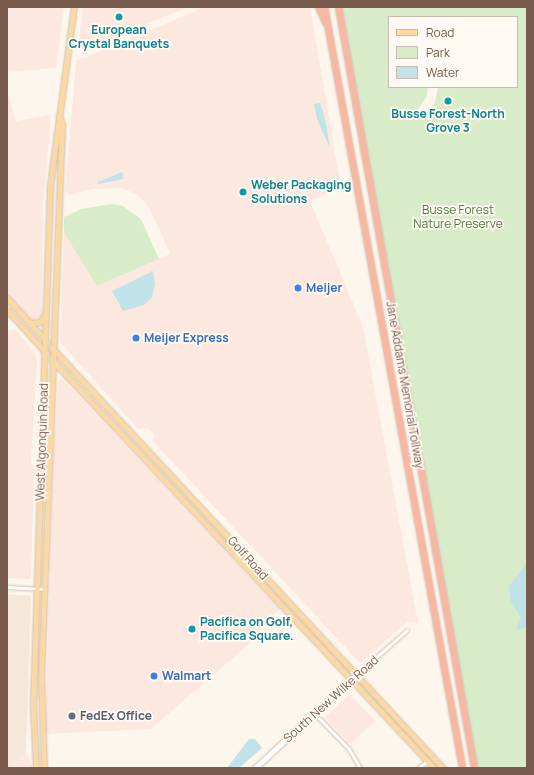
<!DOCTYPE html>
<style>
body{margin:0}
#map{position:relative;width:534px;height:775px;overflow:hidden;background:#fdf6ec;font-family:Manrope,sans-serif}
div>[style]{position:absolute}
.residential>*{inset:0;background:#f5e8da}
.commercial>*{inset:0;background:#fde8e0;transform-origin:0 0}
.green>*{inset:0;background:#d8ecc9}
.water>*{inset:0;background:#bfe3e8}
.roads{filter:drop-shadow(0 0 1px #d1beb0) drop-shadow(0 0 1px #d1beb0)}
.street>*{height:3px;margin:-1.5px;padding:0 1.5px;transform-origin:1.5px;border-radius:1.5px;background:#fff}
.secondary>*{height:4.5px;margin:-2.25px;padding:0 2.25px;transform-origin:2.25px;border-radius:2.25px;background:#fff}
.primary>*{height:5px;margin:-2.5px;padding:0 2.5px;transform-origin:2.5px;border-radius:2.5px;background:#fbd9a5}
.highway>*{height:5.5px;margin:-2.75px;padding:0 2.75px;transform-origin:2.75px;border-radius:2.75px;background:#f7b7a3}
.dots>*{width:11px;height:11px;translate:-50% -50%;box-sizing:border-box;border:2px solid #fffaf3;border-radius:50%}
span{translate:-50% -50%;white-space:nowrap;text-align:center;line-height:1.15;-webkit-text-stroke:3.5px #fffaf3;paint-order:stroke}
.culture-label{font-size:12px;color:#0d838f;font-weight:700}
.left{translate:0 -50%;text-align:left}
.park-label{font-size:12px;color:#537a41}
.shop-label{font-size:12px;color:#366cbe;font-weight:700}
.street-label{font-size:12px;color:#7a5c4d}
.service-label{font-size:12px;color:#4e5e75;font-weight:700}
.frame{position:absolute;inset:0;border:8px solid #7a5c4d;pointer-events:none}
.legend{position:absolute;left:388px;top:16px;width:130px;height:72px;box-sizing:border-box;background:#fffaf3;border:1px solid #cabbb1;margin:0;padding:5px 7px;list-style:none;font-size:12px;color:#7a5c4d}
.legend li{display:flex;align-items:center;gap:8px;height:20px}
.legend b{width:20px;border:1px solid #cabbb1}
</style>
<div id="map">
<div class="residential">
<i style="clip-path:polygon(7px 594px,31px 596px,26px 752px,12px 768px,7px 768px)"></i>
</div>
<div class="commercial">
<i style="clip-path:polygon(7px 7px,64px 7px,56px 68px,7px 72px)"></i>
<i style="clip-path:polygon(83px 7px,188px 7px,83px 50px,78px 47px)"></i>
<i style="clip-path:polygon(205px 7px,310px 7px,341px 188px,310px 201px,363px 327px,418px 623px,407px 622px,360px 663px,152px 440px,155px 435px,147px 428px,138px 429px,60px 342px,64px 233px,97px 286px,170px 254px,150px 209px,139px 196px,123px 188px,93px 189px,69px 195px,65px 192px,76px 61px)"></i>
<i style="clip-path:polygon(7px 90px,16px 121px,51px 115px,43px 207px,42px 316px,32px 321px,7px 295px)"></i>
<i style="clip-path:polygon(15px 329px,35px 353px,37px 361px,31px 462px,34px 466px,31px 579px,7px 578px,7px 331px)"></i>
<i style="clip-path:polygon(62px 378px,280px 609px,261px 626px,257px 637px,151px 729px,45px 734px,53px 471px,58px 381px)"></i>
<i style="left:350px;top:694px;width:37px;height:34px;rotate:47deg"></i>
<i style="clip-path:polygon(26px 752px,33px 768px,12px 768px)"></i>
</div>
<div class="green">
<i style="clip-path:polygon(evenodd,340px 7px,527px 7px,527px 768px,475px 768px,340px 7px,389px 17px,517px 17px,517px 87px,438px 87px,435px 103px,424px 116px,418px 109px,427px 96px,428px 87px,389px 87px,389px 17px)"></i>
<i style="clip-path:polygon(112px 204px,123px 206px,141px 219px,159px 259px,97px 286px,64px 233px,64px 217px,81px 209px)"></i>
</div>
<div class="water">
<i style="clip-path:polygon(320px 103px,325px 118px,330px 148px,317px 119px,314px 104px)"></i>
<i style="clip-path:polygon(122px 172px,123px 179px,98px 184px,98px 182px)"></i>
<i style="clip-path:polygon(153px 271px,155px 285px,152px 297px,144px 305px,123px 311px,112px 291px)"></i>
<i style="clip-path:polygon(527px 563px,527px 627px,515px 631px,521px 618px,511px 602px,509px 586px)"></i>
<i style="clip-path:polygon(249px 739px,255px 739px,262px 748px,239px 768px,227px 768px)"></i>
</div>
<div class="roads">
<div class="street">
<i style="left:7px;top:587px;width:37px;rotate:3deg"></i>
<i style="left:356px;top:675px;width:68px;rotate:-41.4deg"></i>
<i style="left:314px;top:713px;width:50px;rotate:45.8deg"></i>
<i style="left:349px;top:749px;width:22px;rotate:60deg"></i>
<i style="left:418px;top:768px;width:11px;rotate:-38deg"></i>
</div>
<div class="secondary">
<i style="left:255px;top:768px;width:137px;rotate:-42.6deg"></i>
</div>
<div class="primary">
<i style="left:7px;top:298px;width:59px;rotate:47.7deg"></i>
<i style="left:7px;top:310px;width:59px;rotate:47.7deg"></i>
<i style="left:30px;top:323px;width:10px;rotate:-6deg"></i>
<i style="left:40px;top:322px;width:12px;rotate:-59deg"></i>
<i style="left:52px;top:348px;width:574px;rotate:47.05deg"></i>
<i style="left:52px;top:360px;width:559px;rotate:46.89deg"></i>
<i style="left:36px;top:768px;width:64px;rotate:-92.7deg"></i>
<i style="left:33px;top:704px;width:518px;rotate:-88.12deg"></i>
<i style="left:50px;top:186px;width:181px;rotate:-82.4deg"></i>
<i style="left:44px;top:768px;width:89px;rotate:-91.9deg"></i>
<i style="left:41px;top:679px;width:555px;rotate:-87.83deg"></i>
<i style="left:62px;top:124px;width:9px;rotate:-111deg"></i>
</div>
<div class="highway">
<i style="left:319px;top:7px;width:17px;rotate:66deg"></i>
<i style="left:325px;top:7px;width:773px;rotate:79.72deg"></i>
<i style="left:339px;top:7px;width:773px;rotate:79.87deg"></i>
</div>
</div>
<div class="dots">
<i style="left:119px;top:17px;background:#0f9aa8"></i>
<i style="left:448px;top:101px;background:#0f9aa8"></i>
<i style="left:243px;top:192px;background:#0f9aa8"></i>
<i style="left:298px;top:288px;background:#3f7fe0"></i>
<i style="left:136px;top:338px;background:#3f7fe0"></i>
<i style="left:192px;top:629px;background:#0f9aa8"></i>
<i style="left:154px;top:676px;background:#3f7fe0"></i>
<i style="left:72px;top:716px;background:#5c6f8a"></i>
</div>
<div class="culture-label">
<span style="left:119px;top:37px">European<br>Crystal Banquets</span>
<span style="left:448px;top:121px">Busse Forest-North<br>Grove 3</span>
<span class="left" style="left:251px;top:192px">Weber Packaging<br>Solutions</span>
<span class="left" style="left:200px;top:629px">Pacifica on Golf,<br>Pacifica Square.</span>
</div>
<div class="park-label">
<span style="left:458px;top:217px">Busse Forest<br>Nature Preserve</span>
</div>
<div class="shop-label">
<span class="left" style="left:306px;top:288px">Meijer</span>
<span class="left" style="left:144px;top:338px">Meijer Express</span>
<span class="left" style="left:162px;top:676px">Walmart</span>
</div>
<div class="street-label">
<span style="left:405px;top:385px;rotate:80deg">Jane Addams Memorial Tollway</span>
<span style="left:42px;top:442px;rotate:-88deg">West Algonquin Road</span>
<span style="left:248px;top:558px;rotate:48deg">Golf Road</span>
<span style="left:331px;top:699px;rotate:-42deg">South New Wilke Road</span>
</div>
<div class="service-label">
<span class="left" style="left:80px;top:716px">FedEx Office</span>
</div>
<div class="frame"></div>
<ul class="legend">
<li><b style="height:5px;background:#fbd9a5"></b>Road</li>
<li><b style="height:11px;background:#d8ecc9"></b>Park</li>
<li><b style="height:11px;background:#bfe3e8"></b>Water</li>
</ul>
</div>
